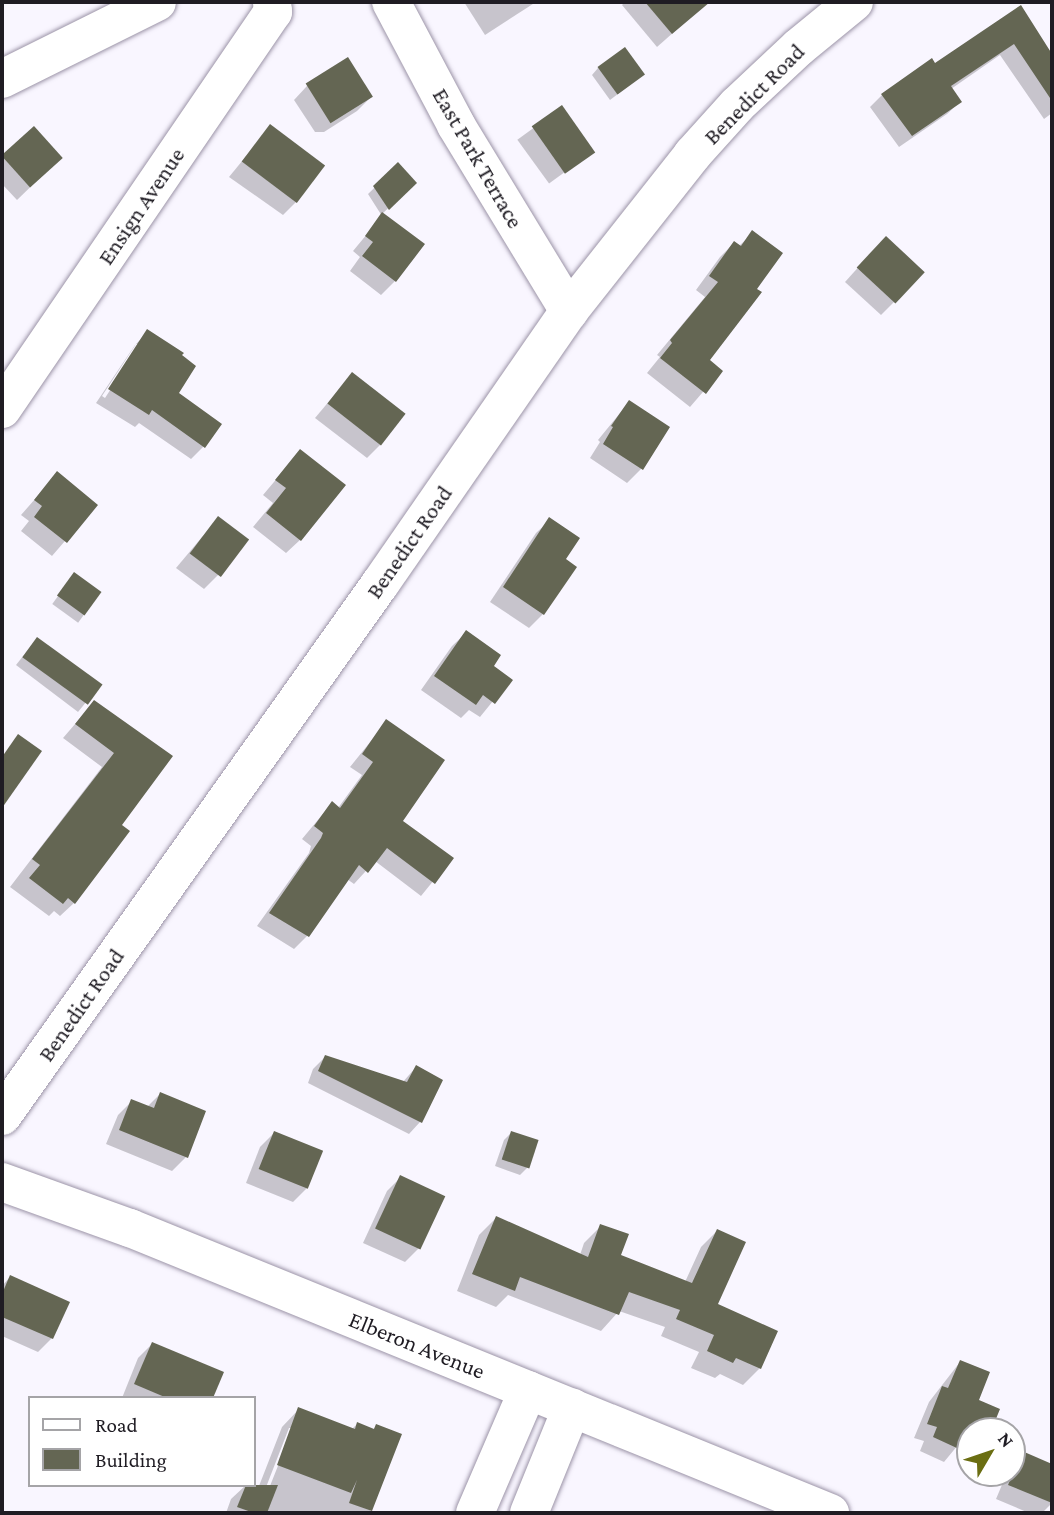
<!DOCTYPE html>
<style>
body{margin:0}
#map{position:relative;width:1054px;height:1515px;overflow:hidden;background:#f9f6ff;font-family:"Crimson Pro",serif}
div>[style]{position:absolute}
.shadow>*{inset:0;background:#0003;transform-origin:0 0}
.building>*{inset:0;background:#646653;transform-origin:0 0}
.roads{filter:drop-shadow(0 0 2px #9c94a8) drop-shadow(0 0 2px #9c94a8)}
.minor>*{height:38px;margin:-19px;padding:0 19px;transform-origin:19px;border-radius:19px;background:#fff}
span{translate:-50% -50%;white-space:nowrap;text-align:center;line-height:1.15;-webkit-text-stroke:7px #fff;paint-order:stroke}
.street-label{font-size:23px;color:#1f1c23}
.frame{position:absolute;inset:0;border:4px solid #1f1c23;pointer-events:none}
.legend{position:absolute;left:28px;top:1396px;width:228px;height:91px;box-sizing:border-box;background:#fff;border:2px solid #a5a4a7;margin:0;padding:9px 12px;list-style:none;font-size:21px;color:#1f1c23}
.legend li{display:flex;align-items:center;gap:14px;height:35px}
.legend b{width:35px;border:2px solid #a5a4a7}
.north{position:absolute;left:956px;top:1417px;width:70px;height:70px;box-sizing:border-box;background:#fff;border:2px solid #a5a4a7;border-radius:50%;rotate:51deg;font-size:19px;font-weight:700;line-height:28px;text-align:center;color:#1f1c23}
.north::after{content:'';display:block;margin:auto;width:24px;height:32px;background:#6b6e12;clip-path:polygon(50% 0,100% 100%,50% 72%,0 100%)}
</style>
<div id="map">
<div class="shadow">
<i style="clip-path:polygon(464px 2px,536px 2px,485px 35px)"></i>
<i style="clip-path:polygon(625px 2px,708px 2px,657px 47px,622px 5px)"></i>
<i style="clip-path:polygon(1020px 8px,1052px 57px,1052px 113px,1044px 119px,1000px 55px,951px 89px,960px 102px,947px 114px,899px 147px,870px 107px,882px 95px,935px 65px)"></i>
<i style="clip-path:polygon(598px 68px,643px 75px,610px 100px,592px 75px)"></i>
<i style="clip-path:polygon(307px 86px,371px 97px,357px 111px,324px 132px,315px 132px,294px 100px)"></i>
<i style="left:561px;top:108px;width:54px;height:54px;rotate:54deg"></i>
<i style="clip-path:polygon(270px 127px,297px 201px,283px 215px,229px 177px)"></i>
<i style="clip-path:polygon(34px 129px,47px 171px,17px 200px,2px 184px,2px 159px)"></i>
<i style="clip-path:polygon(398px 165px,415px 183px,382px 214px,395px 281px,381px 295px,350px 271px,360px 257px,353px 251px,382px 216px,368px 194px)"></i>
<i style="clip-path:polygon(753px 233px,708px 361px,721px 371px,690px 407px,647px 373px,660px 357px,657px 355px,705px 297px,696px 290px,720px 257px,734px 243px,739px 246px)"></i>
<i style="clip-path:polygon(872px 252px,895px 301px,881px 315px,845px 282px)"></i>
<i style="clip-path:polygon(evenodd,148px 332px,204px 446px,191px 459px,139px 423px,135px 427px,96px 403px,135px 345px,148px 332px,136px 344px,140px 344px,105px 398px,102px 396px,136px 344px)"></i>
<i style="clip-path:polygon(352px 374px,381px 444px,367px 458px,315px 418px)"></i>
<i style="clip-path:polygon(629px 402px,641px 469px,627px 483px,590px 458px,600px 442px,598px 440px)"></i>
<i style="clip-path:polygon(300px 451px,300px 540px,286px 553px,253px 527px,273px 503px,263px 495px)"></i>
<i style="clip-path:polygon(57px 474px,96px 505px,52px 556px,21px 531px,29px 521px,21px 515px)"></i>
<i style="clip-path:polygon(218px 518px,218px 575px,204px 589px,176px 568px)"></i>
<i style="clip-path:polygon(550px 520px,564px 560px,543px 614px,529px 628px,490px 602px,536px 533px)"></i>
<i style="left:74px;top:574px;width:32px;height:37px;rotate:36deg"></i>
<i style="clip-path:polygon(466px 633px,492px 667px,510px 680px,480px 717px,469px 710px,461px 718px,421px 690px,452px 646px)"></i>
<i style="clip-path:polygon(31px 646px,100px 685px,78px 712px,16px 665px)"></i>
<i style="clip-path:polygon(94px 702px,171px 756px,120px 825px,74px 903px,60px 916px,54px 911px,49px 916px,10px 887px,102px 767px,63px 738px)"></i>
<i style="clip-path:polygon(387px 721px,401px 821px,452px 858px,421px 896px,375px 861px,354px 884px,347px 879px,307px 936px,294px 949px,257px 926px,309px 853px,311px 846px,302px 839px,332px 803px,338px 808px,362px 775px,350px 767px)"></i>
<i style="clip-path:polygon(325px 1057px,402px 1083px,416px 1067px,420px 1122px,409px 1134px,308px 1083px,313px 1069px)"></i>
<i style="clip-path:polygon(160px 1094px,186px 1157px,172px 1171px,106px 1144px,118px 1115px,132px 1101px,147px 1107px)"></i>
<i style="clip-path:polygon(274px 1133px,307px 1188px,293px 1202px,246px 1183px,260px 1147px)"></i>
<i style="clip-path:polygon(511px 1133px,527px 1168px,520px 1175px,495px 1166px,504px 1140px)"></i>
<i style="clip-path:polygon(401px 1177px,419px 1248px,405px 1262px,363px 1243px,387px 1191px)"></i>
<i style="clip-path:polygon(496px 1218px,580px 1255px,584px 1243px,601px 1226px,619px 1256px,685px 1282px,701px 1247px,717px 1231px,716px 1305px,760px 1368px,743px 1385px,720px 1374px,715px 1378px,691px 1368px,699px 1352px,661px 1336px,665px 1327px,619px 1311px,601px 1331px,508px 1295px,496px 1307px,457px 1291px,479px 1235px)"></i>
<i style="clip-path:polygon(10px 1277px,52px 1338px,38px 1352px,2px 1336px,2px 1286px)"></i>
<i style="clip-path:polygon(152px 1344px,211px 1398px,122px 1398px,138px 1358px)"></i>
<i style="clip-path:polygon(960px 1362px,989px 1431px,970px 1431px,970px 1450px,958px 1445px,944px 1462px,920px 1451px,924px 1441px,914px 1438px,929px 1402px)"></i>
<i style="clip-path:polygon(evenodd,299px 1409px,352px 1429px,357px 1424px,373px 1430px,376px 1426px,371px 1510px,367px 1513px,226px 1513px,231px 1499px,246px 1485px,259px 1486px,282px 1427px,299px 1409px,289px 1428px,293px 1428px,266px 1496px,263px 1495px,289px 1428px)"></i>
<i style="clip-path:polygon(1023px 1453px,1052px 1466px,1052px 1503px,1042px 1513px,1029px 1513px,996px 1499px,1007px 1473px,1012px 1473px,1012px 1464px)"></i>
</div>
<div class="building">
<i style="clip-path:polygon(645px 2px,710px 2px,672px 34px)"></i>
<i style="clip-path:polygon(1021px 5px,1052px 54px,1052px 101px,1014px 44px,951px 86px,962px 102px,912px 136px,881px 94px,932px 58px,935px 63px)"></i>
<i style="left:625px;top:47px;width:34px;height:34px;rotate:54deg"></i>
<i style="left:348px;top:57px;width:47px;height:50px;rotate:58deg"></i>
<i style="left:562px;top:105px;width:58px;height:37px;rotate:55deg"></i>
<i style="left:270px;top:124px;width:69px;height:47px;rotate:37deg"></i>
<i style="left:34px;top:126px;width:43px;height:44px;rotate:48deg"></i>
<i style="clip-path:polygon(398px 162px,417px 183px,389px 210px,373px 186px)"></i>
<i style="clip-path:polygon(382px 212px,425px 244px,396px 282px,362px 256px,373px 242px,365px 236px)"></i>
<i style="clip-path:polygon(752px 230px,783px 253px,757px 289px,762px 292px,710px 360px,723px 371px,706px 394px,660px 358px,672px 343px,670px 340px,718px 282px,709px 276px,734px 241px,741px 246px)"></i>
<i style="left:886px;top:236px;width:53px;height:43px;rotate:43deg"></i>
<i style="clip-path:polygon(147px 329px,184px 353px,182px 355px,196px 366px,179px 393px,222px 424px,205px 448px,152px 410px,149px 415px,108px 389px)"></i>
<i style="left:352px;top:372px;width:68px;height:40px;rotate:38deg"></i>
<i style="clip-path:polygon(629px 400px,670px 427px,643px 470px,603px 444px,613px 427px,611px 426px)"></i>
<i style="clip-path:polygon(300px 449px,346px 485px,301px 541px,266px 513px,286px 488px,275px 480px)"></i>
<i style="clip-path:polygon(57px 471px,98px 505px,67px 543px,34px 517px,42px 506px,34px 500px)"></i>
<i style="left:218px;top:516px;width:39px;height:47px;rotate:37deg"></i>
<i style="clip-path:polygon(549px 517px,580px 538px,566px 559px,577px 567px,544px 615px,503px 587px)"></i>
<i style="left:74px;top:572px;width:34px;height:29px;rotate:36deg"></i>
<i style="clip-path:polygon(466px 630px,501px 655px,494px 666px,513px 680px,495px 704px,483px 695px,476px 705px,434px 676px)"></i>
<i style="left:37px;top:637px;width:81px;height:25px;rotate:36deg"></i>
<i style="clip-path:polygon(94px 700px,173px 756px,122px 825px,130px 831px,75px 904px,68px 898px,63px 904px,29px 878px,40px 865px,32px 859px,114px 753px,75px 724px)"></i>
<i style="clip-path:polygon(386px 719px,445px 760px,403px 821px,454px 858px,435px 884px,387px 848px,368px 873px,359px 865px,309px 937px,269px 913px,321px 838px,323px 833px,314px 826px,332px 801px,340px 808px,373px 762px,362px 754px)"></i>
<i style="clip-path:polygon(18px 734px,42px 751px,2px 808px,2px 757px)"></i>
<i style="clip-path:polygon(325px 1055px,407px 1082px,416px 1065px,443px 1080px,422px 1123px,318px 1071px)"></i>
<i style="clip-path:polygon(160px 1092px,206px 1111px,188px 1158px,119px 1130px,131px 1099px,154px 1108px)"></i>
<i style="left:274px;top:1131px;width:53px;height:41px;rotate:22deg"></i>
<i style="left:511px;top:1131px;width:29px;height:30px;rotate:18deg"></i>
<i style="left:400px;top:1175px;width:50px;height:59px;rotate:25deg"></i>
<i style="clip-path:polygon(496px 1216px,588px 1257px,600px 1224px,629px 1234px,621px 1255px,692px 1283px,717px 1229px,746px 1242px,718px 1304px,778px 1331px,761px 1369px,736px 1358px,733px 1363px,707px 1351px,714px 1335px,676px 1319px,680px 1310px,629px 1292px,619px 1315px,520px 1277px,515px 1291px,472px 1274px)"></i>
<i style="clip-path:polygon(10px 1275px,70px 1302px,53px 1339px,2px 1317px,2px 1294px)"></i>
<i style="clip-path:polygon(152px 1342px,224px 1372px,213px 1398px,167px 1398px,134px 1384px)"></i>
<i style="clip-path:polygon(960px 1360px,990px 1372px,979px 1400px,1000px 1409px,991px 1431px,966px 1431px,959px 1449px,933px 1437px,937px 1427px,927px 1424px,942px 1386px,948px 1388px)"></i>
<i style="clip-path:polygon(298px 1407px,355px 1429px,357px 1422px,374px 1429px,376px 1424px,402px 1434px,372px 1511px,349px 1503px,357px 1480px,351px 1493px,277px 1465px)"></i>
<i style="clip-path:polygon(1022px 1451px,1052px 1464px,1052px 1503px,1008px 1485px)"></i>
<i style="clip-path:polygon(246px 1485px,278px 1485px,267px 1513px,254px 1513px,237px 1507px)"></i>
</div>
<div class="roads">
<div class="minor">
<i style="left:391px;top:2px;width:139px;rotate:62.1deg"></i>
<i style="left:456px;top:125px;width:218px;rotate:58.7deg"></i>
<i style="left:2px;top:79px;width:173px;rotate:-26.4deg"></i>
<i style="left:2px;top:409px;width:481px;rotate:-55.7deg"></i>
<i style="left:273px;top:12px;width:10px;rotate:-96deg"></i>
<i style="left:2px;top:1116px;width:653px;rotate:-54.61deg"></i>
<i style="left:380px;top:584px;width:332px;rotate:-55.3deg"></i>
<i style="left:569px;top:311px;width:199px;rotate:-51.7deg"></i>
<i style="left:692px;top:155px;width:67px;rotate:-48deg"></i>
<i style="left:737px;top:105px;width:85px;rotate:-43.1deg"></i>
<i style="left:799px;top:47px;width:71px;rotate:-39.3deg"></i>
<i style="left:2px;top:1182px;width:136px;rotate:19.8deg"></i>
<i style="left:130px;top:1228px;width:756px;rotate:22.15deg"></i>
<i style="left:475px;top:1513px;width:134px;rotate:-66.7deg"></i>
<i style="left:529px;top:1513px;width:114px;rotate:-67.9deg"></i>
</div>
</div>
<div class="street-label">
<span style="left:754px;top:94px;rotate:-45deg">Benedict Road</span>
<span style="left:478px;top:158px;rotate:60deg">East Park Terrace</span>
<span style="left:141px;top:206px;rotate:-56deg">Ensign Avenue</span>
<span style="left:409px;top:542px;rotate:-55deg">Benedict Road</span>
<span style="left:81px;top:1005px;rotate:-55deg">Benedict Road</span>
<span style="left:417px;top:1345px;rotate:22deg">Elberon Avenue</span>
</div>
<div class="frame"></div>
<ul class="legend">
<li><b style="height:9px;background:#fff"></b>Road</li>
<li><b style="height:19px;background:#646653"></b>Building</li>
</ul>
<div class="north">N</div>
</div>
